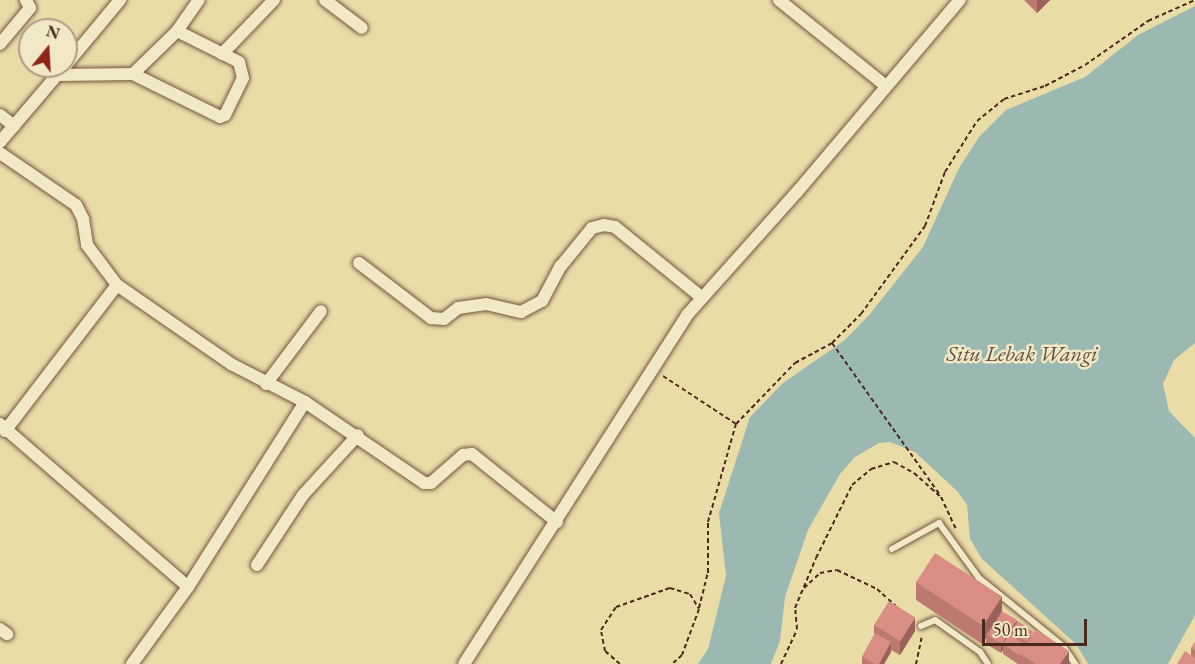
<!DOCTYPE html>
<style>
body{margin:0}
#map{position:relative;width:1195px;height:664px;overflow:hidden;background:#eadca7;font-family:"EB Garamond",serif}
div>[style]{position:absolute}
.water>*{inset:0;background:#9bb9b1}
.path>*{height:2px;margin-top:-1px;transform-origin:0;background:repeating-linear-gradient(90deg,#49291c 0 4.5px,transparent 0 7.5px)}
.roads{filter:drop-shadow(0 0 2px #71563f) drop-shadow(0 0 2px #71563f)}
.service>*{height:6px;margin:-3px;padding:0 3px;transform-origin:3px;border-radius:3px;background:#f1e8c6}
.minor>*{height:12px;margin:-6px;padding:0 6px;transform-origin:6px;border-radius:6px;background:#f1e8c6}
.wall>*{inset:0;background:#bb7970}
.shaded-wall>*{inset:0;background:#99635b}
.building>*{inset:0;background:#da8d82;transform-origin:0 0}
span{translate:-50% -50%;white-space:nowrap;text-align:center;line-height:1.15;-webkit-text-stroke:5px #f1e8c6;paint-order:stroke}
.water-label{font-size:22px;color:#5e4d41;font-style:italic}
.north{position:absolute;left:18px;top:18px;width:60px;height:60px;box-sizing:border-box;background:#f1e8c6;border:2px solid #ae9c82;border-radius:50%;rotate:18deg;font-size:16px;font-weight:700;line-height:24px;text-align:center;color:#49291c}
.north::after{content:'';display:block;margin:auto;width:21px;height:27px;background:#8f2418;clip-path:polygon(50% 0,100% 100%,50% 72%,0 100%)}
.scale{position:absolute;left:982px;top:619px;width:105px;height:27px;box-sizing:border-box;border:3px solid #49291c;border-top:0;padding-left:8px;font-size:18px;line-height:21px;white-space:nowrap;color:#49291c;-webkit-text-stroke:4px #f1e8c6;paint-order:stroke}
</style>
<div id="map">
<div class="water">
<i style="clip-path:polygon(1195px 6px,1195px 343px,1174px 360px,1163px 384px,1169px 411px,1195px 438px,1195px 615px,1168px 664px,1088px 664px,1076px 644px,982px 559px,970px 539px,967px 505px,958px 492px,915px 452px,890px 442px,879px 443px,855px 457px,840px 474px,808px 530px,785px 597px,780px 641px,771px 664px,698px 664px,708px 649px,726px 576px,719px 513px,750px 417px,783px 383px,845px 340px,870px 314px,923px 247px,959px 168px,979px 137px,1006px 110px,1085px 77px,1138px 35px)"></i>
</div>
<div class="path">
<i style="left:832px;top:343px;width:186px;rotate:54.6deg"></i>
<i style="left:663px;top:376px;width:87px;rotate:33.3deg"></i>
<i style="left:736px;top:424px;width:85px;rotate:-46deg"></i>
<i style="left:795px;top:363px;width:42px;rotate:-28.4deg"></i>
<i style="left:832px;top:343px;width:41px;rotate:-45deg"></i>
<i style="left:861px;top:314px;width:109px;rotate:-54deg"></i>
<i style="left:925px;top:226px;width:58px;rotate:-69.7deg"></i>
<i style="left:945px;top:172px;width:60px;rotate:-57.9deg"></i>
<i style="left:977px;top:121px;width:35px;rotate:-39deg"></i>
<i style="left:1004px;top:99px;width:43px;rotate:-17.6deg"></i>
<i style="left:1045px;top:86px;width:45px;rotate:-27.7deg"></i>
<i style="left:1085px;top:65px;width:77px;rotate:-34.9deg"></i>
<i style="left:1148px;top:21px;width:51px;rotate:-24.1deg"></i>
<i style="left:804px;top:588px;width:22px;rotate:-43deg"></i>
<i style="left:820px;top:573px;width:17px;rotate:-10deg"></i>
<i style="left:837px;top:570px;width:44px;rotate:25.4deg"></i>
<i style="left:877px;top:589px;width:25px;rotate:42deg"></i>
<i style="left:699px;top:608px;width:36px;rotate:-76deg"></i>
<i style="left:708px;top:573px;width:51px;rotate:-90deg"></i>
<i style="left:708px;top:522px;width:102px;rotate:-74.1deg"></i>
<i style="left:620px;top:664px;width:20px;rotate:-139deg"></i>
<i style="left:605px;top:651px;width:21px;rotate:-101deg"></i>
<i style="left:601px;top:630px;width:27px;rotate:-57deg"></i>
<i style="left:616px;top:607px;width:57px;rotate:-19.4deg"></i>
<i style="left:670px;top:588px;width:21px;rotate:17deg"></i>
<i style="left:690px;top:594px;width:17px;rotate:59deg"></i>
<i style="left:699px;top:609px;width:49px;rotate:110.3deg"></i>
<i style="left:682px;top:655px;width:13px;rotate:138deg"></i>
<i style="left:781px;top:664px;width:38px;rotate:-65deg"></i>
<i style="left:797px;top:629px;width:21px;rotate:-95deg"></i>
<i style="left:795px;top:608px;width:54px;rotate:-67.2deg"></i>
<i style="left:816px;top:558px;width:81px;rotate:-63.7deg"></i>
<i style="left:852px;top:485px;width:25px;rotate:-40deg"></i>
<i style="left:871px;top:469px;width:24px;rotate:-17deg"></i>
<i style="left:894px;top:462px;width:23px;rotate:29deg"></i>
<i style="left:914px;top:473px;width:36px;rotate:42deg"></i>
<i style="left:941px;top:497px;width:35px;rotate:65deg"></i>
<i style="left:916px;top:664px;width:29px;rotate:-78deg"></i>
</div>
<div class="roads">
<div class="service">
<i style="left:892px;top:549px;width:54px;rotate:-29deg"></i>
<i style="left:939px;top:523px;width:68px;rotate:54deg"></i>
<i style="left:979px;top:578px;width:108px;rotate:39deg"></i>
<i style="left:1063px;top:646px;width:22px;rotate:56deg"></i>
<i style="left:921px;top:626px;width:15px;rotate:-23deg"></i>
<i style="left:935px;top:620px;width:55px;rotate:35.4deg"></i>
<i style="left:980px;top:652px;width:14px;rotate:56deg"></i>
</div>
<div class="minor">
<i style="left:325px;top:0;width:46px;rotate:37.1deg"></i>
<i style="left:779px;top:0;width:137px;rotate:38.8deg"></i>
<i style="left:0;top:44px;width:47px;rotate:-50.2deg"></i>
<i style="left:30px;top:8px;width:9px;rotate:-117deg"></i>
<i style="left:222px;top:54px;width:75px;rotate:-46.1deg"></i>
<i style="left:66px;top:65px;width:85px;rotate:-50.3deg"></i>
<i style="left:133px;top:74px;width:97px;rotate:26.3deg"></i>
<i style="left:220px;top:117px;width:5px;rotate:-22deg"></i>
<i style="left:225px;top:115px;width:41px;rotate:-64.1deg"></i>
<i style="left:243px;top:78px;width:16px;rotate:-104deg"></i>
<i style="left:239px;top:62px;width:69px;rotate:-153.4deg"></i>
<i style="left:58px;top:75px;width:75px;rotate:-0.8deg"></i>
<i style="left:133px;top:74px;width:62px;rotate:-44.3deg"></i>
<i style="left:177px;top:31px;width:38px;rotate:-55deg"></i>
<i style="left:0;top:115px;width:18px;rotate:38deg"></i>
<i style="left:0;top:142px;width:100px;rotate:-49.5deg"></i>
<i style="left:0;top:153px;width:92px;rotate:34.4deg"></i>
<i style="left:76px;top:205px;width:16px;rotate:63deg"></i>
<i style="left:83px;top:219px;width:26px;rotate:81deg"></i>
<i style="left:87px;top:245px;width:50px;rotate:53.1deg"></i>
<i style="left:117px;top:285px;width:139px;rotate:34.7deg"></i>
<i style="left:231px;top:364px;width:83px;rotate:27.2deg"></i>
<i style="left:305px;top:402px;width:144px;rotate:34.2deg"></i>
<i style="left:424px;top:483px;width:7px"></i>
<i style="left:431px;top:483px;width:43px;rotate:-41.2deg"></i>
<i style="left:463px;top:455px;width:9px;rotate:-6deg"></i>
<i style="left:472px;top:454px;width:109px;rotate:38.7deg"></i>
<i style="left:359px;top:263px;width:91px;rotate:37.4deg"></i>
<i style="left:431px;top:318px;width:13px;rotate:4deg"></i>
<i style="left:444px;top:319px;width:18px;rotate:-38deg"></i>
<i style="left:458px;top:308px;width:28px;rotate:-8deg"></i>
<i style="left:486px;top:304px;width:36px;rotate:13deg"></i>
<i style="left:521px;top:312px;width:24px;rotate:-28deg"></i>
<i style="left:542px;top:301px;width:40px;rotate:-62deg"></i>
<i style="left:561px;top:266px;width:49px;rotate:-50.8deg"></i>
<i style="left:592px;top:228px;width:12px;rotate:-14deg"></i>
<i style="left:604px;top:225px;width:11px;rotate:10deg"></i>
<i style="left:615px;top:227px;width:111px;rotate:39.1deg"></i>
<i style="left:266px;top:384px;width:91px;rotate:-53deg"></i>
<i style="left:0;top:424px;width:249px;rotate:40.9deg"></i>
<i style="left:5px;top:431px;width:184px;rotate:-52.5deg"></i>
<i style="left:257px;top:565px;width:84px;rotate:-56.7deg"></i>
<i style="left:303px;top:495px;width:81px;rotate:-47.5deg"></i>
<i style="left:0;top:629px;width:9px;rotate:36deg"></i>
<i style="left:132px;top:664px;width:95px;rotate:-54deg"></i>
<i style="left:188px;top:587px;width:219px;rotate:-57.7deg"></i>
<i style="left:464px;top:664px;width:414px;rotate:-57.4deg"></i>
<i style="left:687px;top:315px;width:165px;rotate:-48.2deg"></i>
<i style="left:797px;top:192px;width:252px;rotate:-49.7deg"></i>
</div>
</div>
<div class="wall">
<i style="clip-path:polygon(1024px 0,1050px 0,1037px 13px)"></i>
<i style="clip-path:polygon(916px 582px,1002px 612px,1069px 664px,1018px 664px,1003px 654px,1003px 650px,1001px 653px,986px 644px,986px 638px,982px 644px,916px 600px)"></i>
<i style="clip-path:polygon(874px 625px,915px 631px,900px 655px,891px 650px,891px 652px,884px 664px,862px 664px,862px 657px,874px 635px)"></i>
<i style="clip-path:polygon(1195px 642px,1195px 664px,1191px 655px,1191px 648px)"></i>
</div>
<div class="shaded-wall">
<i style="clip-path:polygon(1037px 0,1050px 0,1037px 13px)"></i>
<i style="clip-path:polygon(1002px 596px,1002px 615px,986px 634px,986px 638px,982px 644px,982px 625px)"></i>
<i style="clip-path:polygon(915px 617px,915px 631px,900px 655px,900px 641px)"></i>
<i style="clip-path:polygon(1017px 620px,1017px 630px,1011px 631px,1011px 638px,1003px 644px,1003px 650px,1001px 653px,1001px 644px)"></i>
<i style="clip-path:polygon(891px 642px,891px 652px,884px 664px,879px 664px)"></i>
<i style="clip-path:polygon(1069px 651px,1069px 664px,1060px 664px)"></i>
</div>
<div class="building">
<i style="left:935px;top:553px;width:80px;height:35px;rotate:33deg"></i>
<i style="left:889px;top:601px;width:31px;height:28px;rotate:32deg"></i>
<i style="left:1002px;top:611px;width:17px;height:28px;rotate:31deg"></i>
<i style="left:1018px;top:621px;width:19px;height:12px;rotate:35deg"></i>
<i style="clip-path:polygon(1036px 629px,1069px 651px,1060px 664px,1036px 664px,1020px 654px)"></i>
<i style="clip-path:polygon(875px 633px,891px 642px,879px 664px,875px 664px,862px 657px)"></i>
<i style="left:1010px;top:634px;width:20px;height:12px;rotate:37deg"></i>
<i style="clip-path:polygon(1195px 642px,1195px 651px,1191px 648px)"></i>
<i style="clip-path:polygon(1185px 651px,1195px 658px,1195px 664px,1177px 664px)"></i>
</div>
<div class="water-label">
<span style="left:1022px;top:354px">Situ Lebak Wangi</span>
</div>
<div class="north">N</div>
<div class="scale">50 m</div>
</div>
